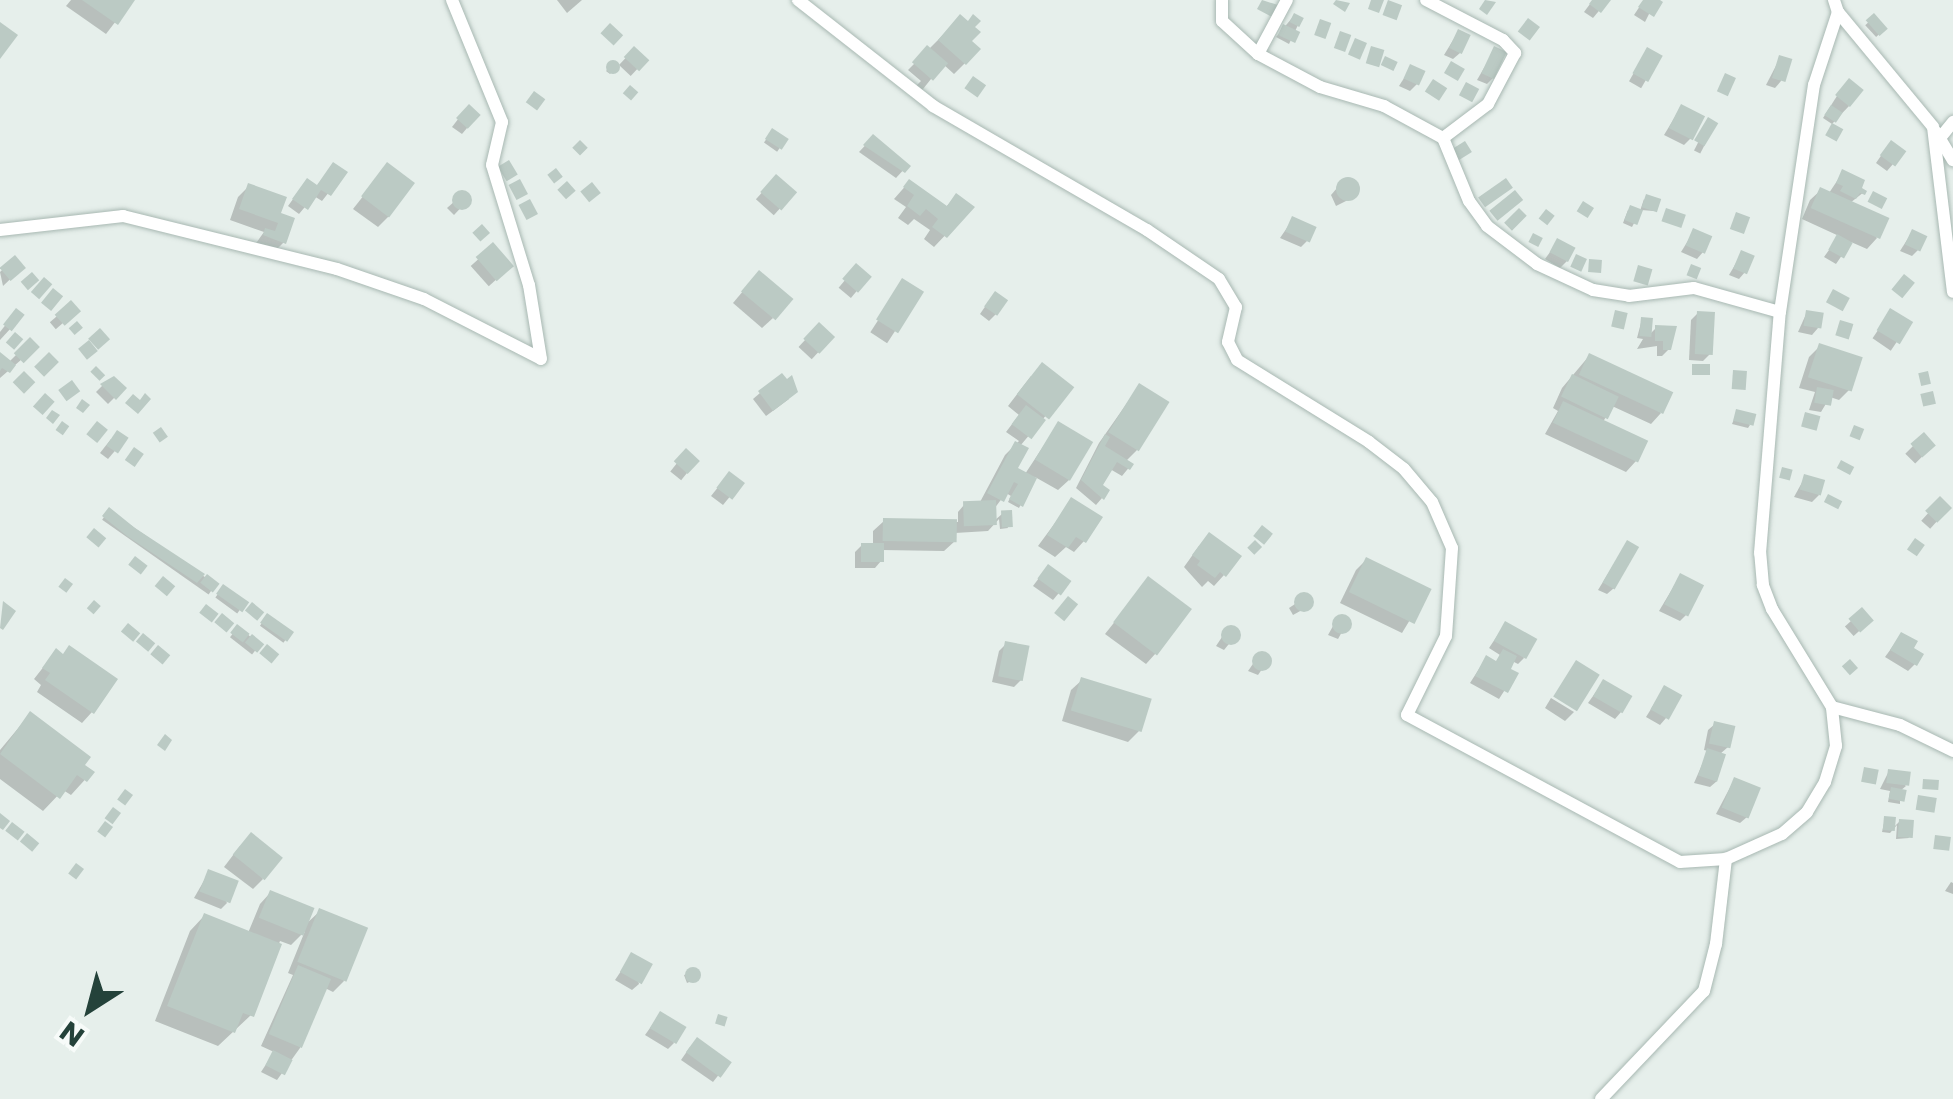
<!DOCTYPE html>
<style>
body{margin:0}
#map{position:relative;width:1953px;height:1099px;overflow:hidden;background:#e6efeb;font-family:Poppins,sans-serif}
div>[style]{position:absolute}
.shadow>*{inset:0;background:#0003;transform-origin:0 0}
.building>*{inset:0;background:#bbcac4;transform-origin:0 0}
.round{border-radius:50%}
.roads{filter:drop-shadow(0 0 2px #a8b8b2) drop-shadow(0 0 2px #a8b8b2)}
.minor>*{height:12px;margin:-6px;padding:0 6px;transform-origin:6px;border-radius:6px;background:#fff}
span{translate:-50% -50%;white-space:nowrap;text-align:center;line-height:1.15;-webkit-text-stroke:10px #f7fbf9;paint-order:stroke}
.north{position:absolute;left:40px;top:959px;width:100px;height:100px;-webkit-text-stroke:8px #f7fbf9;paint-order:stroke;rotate:216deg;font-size:28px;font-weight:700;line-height:40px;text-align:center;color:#24423a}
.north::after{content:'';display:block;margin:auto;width:35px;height:45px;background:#24423a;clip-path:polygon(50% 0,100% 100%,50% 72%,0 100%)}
</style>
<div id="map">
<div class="shadow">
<i style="clip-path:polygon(71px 0,132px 0,106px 34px,66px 6px)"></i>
<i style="clip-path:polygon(557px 0,582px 0,567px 13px)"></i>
<i style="clip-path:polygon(1593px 0,1608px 0,1593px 18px,1584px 12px)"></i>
<i style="clip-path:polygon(1644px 0,1656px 0,1645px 22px,1634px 15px)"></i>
<i style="left:1874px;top:17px;width:16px;height:12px;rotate:47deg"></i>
<i style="clip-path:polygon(1292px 18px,1298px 25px,1289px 44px,1276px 37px)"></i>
<i style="clip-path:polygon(950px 28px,969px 42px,965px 63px,954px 74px,943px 64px,919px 94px,913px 89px,921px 81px,908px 70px)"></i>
<i style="clip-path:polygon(1458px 32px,1460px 53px,1453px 59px,1444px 55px)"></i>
<i style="left:634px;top:49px;width:16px;height:22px;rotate:43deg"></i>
<i style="clip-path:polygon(1495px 49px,1494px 77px,1487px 84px,1477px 80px)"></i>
<i style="left:1647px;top:50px;width:14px;height:36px;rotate:30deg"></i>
<i style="clip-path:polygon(1780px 58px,1781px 81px,1775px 88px,1766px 85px)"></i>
<i style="clip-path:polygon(613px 64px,616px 67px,610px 74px,606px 71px)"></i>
<i style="clip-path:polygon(1411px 67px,1417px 84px,1410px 91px,1399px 86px)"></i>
<i style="clip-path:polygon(1842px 88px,1849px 106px,1832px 124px,1823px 118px)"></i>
<i style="clip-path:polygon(1681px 107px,1691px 138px,1684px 145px,1664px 135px)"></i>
<i style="clip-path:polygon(462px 114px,478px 115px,462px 134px,452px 127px)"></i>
<i style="left:1709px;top:121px;width:7px;height:33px;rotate:27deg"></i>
<i style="left:772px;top:131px;width:16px;height:14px;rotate:35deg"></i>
<i style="clip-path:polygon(873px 137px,907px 166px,896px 178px,859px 152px)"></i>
<i style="clip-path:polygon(1885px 150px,1893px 164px,1887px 171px,1876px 163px)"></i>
<i style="clip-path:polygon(333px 165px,344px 173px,322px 201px,314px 196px,299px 214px,288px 206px,301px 188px,316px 187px)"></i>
<i style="clip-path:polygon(387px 166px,389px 216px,378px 227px,353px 209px)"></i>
<i style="clip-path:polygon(1843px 172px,1864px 192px,1850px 203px,1877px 238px,1867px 249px,1851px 242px,1836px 264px,1824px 257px,1839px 236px,1802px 219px,1810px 200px,1821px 190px,1829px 193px)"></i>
<i style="left:776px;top:177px;width:24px;height:30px;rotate:42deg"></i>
<i style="clip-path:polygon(1344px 180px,1352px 180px,1358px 187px,1356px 196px,1336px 206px,1331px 195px)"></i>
<i style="clip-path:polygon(909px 182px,945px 208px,956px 196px,971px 208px,934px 247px,924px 239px,930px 230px,914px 219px,908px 225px,898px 218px,906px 207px,894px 199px)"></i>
<i style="clip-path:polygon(249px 186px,278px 215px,284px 242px,273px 253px,254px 246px,264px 232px,230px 220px,238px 197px)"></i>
<i style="clip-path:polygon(463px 194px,469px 199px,454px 215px,447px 208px)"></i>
<i style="clip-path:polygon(1644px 199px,1654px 211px,1641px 210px,1632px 227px,1623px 223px,1628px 210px,1640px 211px)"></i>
<i style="clip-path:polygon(1293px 219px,1308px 240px,1301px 247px,1280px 238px)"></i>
<i style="clip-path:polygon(1694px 231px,1703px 252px,1697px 259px,1681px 252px)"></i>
<i style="clip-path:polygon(1912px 232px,1918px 250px,1912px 256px,1900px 251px)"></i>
<i style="clip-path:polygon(1558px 241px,1567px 261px,1560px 268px,1545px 259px)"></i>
<i style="left:493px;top:246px;width:27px;height:30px;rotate:48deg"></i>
<i style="clip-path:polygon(1742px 253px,1745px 272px,1739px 279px,1729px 275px)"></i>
<i style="clip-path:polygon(14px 259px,22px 268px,3px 286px,0 272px)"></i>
<i style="left:856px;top:267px;width:16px;height:27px;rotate:40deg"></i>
<i style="left:903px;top:282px;width:20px;height:60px;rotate:33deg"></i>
<i style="clip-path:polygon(749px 284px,773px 318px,762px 328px,733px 303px)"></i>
<i style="clip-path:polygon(989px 301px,996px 314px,989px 321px,980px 314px)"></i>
<i style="left:71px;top:304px;width:9px;height:28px;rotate:49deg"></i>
<i style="left:1891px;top:311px;width:22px;height:33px;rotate:34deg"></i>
<i style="clip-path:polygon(1807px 312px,1818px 328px,1812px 335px,1798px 332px)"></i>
<i style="clip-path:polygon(1698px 313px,1710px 354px,1703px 361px,1689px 360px,1691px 320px)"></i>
<i style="clip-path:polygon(14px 314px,22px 316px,0 340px,0 332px)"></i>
<i style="clip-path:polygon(1642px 319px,1648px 336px,1656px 328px,1669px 349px,1662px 356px,1657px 356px,1657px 346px,1637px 349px,1643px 339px,1637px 338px)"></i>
<i style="left:819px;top:325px;width:18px;height:30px;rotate:43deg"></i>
<i style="clip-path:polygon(30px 341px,36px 347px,0 378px,0 355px,9px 362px)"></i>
<i style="clip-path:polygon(1820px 346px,1850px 389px,1839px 400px,1830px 397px,1821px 412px,1809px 410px,1815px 392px,1799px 388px,1809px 357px)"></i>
<i style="clip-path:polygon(1589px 356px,1661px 413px,1651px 424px,1612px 406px,1603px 422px,1636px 461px,1626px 472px,1545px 434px,1558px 411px,1553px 408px,1562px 388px)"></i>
<i style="clip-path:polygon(1031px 376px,1070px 387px,1020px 446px,1015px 469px,1025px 474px,1058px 424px,1090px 443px,1069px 480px,1058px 490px,1035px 477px,1019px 508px,1008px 502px,1011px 496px,1006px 493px,994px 509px,994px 521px,1002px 514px,1008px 528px,1000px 529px,999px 519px,988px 531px,955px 533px,955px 541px,944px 551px,882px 550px,881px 561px,875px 568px,855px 568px,855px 552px,862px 545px,873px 545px,873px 531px,884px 521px,958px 522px,958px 512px,964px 505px,979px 504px,1005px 455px,1019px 441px,1006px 432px,1019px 415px,1008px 406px)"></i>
<i style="clip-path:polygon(106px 382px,124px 388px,108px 404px,96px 392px)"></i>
<i style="clip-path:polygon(1139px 386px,1137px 450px,1125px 462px,1131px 465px,1122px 476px,1110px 469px,1099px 486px,1102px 498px,1096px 505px,1076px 488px,1099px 443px)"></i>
<i style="clip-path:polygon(760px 393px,789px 399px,766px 416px,753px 399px)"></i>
<i style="clip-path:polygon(1737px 412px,1750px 425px,1748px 428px,1732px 424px)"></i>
<i style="left:1923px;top:436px;width:14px;height:25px;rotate:45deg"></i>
<i style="clip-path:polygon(111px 439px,125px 439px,108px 459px,100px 453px)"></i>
<i style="left:686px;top:452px;width:14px;height:25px;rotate:39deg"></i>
<i style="clip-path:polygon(1805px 477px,1819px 495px,1812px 502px,1794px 497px)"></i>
<i style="clip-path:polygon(723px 481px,741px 483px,723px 505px,711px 496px)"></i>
<i style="clip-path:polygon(1072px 500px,1084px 541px,1074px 552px,1066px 547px,1055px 557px,1038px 546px)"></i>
<i style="left:1940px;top:500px;width:12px;height:28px;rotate:42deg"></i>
<i style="left:109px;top:510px;width:130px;height:12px;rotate:35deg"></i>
<i style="clip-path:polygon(1627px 543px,1614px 588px,1607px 594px,1598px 590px)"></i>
<i style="clip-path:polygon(1199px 546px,1224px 575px,1214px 586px,1208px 581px,1202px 587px,1184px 567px)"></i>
<i style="clip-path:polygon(1366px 560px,1428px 590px,1402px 633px,1340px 603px,1356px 570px)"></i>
<i style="clip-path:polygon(1042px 574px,1068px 582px,1053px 600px,1033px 586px)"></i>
<i style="clip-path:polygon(1680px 576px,1686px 615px,1680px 621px,1659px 611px)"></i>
<i style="clip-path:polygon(1148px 580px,1156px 653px,1146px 664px,1105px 634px)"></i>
<i style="left:223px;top:587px;width:27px;height:13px;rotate:36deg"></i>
<i style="clip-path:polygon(1307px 596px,1311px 605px,1293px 615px,1289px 608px)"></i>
<i style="left:1862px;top:611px;width:13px;height:23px;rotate:48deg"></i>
<i style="left:267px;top:616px;width:29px;height:12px;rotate:36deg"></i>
<i style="clip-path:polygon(1337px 619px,1348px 621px,1338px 639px,1328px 635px)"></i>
<i style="clip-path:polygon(1505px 624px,1524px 658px,1518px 664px,1512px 661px,1506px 669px,1515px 674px,1499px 699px,1470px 683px,1486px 658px,1496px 664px,1500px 655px,1489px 648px)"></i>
<i style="left:238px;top:627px;width:28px;height:13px;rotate:38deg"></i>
<i style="clip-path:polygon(1228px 628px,1237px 634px,1224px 650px,1216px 646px)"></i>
<i style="clip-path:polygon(1901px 635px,1915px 664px,1908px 671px,1885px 657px)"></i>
<i style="clip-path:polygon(1006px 644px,1021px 680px,1014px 687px,992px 682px,999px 651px)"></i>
<i style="clip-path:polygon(56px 651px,92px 712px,82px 723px,37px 692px,41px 685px,34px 679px)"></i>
<i style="clip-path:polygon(1260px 654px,1269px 659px,1258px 675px,1248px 671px)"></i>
<i style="clip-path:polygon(1082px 680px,1139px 731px,1128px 742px,1062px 721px,1071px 690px)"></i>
<i style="clip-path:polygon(1603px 682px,1621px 712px,1615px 719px,1588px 703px)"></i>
<i style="clip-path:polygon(1664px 688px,1666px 718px,1660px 725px,1646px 717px)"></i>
<i style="clip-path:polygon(1551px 698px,1574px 712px,1565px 721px,1545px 708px)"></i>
<i style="clip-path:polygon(30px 714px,91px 773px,71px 795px,63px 790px,43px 811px,0 779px,0 750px)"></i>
<i style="clip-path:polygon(1715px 724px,1728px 747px,1720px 754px,1717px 781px,1710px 787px,1694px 783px,1708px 751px,1704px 750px,1708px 730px)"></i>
<i style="clip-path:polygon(1889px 771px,1906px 786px,1900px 791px,1900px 804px,1888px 802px,1890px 791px,1880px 789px)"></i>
<i style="clip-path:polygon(1734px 780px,1747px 817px,1740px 823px,1716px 814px)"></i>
<i style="clip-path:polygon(1885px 819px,1892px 829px,1900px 821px,1909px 838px,1896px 839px,1897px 825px,1890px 833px,1882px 832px)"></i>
<i style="clip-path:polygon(240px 846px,263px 879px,253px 889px,224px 867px)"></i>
<i style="clip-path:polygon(209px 872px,227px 903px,221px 909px,194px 898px)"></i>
<i style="clip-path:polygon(1951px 882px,1953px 883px,1953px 894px,1945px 891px)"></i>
<i style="clip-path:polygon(270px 893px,305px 925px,320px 911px,344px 981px,333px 992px,325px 988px,300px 1048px,277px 1080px,261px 1072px,274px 1052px,261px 1046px,293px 975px,288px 973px,305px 931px,291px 945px,280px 941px,251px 1015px,218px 1046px,155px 1021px,190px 931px,204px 916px,248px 933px,260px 904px)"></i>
<i style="clip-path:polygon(632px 955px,639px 984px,632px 990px,615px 980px)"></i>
<i style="clip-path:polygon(695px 971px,696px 979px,687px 983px,684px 975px)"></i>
<i style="clip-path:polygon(660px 1014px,674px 1043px,668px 1049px,645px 1035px)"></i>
<i style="clip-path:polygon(690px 1047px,728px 1063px,713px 1082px,681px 1060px)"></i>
</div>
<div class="building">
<i style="clip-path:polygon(82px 0,135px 0,118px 25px)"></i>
<i style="clip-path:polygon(1262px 0,1278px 5px,1272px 17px,1257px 9px)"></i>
<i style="clip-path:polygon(1336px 0,1350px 3px,1345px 12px,1333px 4px)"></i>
<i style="clip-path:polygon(1371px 0,1384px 0,1379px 13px,1368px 9px)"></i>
<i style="left:1388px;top:0;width:15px;height:16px;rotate:20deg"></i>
<i style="clip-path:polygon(1485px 0,1496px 2px,1487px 15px,1479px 9px)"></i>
<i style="clip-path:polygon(1592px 0,1611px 0,1601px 13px,1589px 4px)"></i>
<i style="clip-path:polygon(1643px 0,1660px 0,1663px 2px,1654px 17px,1638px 7px)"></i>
<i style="left:1294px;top:13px;width:11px;height:10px;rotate:27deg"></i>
<i style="left:1874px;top:13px;width:21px;height:11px;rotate:49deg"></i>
<i style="clip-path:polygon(960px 14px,968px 21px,973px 14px,981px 21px,975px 27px,981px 32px,972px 41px,981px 49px,966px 65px,938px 40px)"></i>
<i style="left:1528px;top:18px;width:15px;height:17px;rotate:37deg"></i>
<i style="left:1320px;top:19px;width:12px;height:17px;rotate:20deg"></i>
<i style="clip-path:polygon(0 22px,18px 35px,0 59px)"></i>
<i style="left:610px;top:23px;width:18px;height:14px;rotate:43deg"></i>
<i style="left:1283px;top:24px;width:19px;height:12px;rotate:25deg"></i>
<i style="left:1458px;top:29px;width:14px;height:21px;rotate:25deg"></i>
<i style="left:1340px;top:31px;width:12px;height:18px;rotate:20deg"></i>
<i style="left:1355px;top:38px;width:13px;height:18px;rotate:23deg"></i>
<i style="left:927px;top:45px;width:28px;height:23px;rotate:41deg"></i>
<i style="left:634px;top:46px;width:21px;height:15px;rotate:43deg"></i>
<i style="left:1371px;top:46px;width:14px;height:18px;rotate:17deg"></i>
<i style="left:1494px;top:46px;width:14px;height:30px;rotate:25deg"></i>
<i style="left:1647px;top:47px;width:18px;height:30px;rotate:29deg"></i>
<i style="left:1779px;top:55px;width:14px;height:24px;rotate:17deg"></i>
<i style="left:1385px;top:56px;width:14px;height:10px;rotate:25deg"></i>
<i class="round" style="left:606px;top:60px;width:14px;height:14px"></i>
<i style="left:1451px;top:61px;width:16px;height:14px;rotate:30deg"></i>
<i style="left:1410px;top:64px;width:17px;height:16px;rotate:24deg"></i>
<i style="left:1725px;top:73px;width:12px;height:20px;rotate:24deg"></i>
<i style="left:973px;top:76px;width:16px;height:15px;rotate:35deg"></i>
<i style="left:1849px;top:78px;width:19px;height:22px;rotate:39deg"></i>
<i style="left:1433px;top:79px;width:17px;height:15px;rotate:33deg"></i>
<i style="left:1466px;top:82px;width:15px;height:15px;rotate:28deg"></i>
<i style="left:630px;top:85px;width:11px;height:11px;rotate:41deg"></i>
<i style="left:534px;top:91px;width:14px;height:14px;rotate:36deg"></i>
<i style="left:469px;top:104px;width:16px;height:19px;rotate:43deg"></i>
<i style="left:1681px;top:104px;width:27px;height:27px;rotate:27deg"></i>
<i style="left:1831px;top:105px;width:14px;height:12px;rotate:34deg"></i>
<i style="left:1708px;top:117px;width:12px;height:27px;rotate:31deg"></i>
<i style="left:1832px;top:123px;width:13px;height:14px;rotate:29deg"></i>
<i style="left:772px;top:128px;width:20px;height:13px;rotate:33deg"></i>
<i style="clip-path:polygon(873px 134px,911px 166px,905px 173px,863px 145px)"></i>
<i style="left:580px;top:140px;width:11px;height:11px;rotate:45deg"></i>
<i style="left:1891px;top:140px;width:19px;height:19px;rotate:36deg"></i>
<i style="left:1465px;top:141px;width:13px;height:17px;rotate:58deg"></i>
<i style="left:509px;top:160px;width:17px;height:13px;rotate:59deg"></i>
<i style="clip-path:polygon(333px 162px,348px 172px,331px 196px,321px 190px,308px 210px,292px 199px,307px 178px,317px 185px)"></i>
<i style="left:387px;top:162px;width:35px;height:43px;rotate:37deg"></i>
<i style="left:556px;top:168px;width:11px;height:11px;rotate:52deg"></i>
<i style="clip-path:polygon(1842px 169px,1865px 180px,1862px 188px,1867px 191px,1865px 195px,1860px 193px,1856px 199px,1840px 191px,1843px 186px,1836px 183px)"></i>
<i style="left:776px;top:174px;width:28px;height:24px;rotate:41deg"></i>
<i class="round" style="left:1336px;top:177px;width:24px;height:24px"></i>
<i style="left:1506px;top:178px;width:12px;height:34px;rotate:55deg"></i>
<i style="left:520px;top:179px;width:17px;height:13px;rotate:62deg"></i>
<i style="clip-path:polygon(909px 179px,947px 206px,956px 193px,975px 207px,947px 238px,932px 227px,938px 219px,926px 209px,920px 216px,907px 206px,914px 195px,903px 187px)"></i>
<i style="left:567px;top:181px;width:13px;height:13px;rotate:48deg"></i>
<i style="left:592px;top:182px;width:14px;height:15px;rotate:51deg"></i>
<i style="clip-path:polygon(248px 183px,287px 197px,281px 213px,295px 218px,286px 244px,263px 235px,265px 228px,275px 231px,278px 223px,239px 209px)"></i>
<i style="left:1820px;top:187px;width:76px;height:23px;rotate:24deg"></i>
<i class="round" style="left:452px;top:190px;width:20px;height:20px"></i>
<i style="left:1515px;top:190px;width:13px;height:33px;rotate:51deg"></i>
<i style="left:1873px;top:191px;width:16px;height:12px;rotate:27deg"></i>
<i style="left:1646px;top:194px;width:16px;height:14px;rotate:18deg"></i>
<i style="left:530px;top:199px;width:17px;height:13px;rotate:62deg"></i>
<i style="left:1583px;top:201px;width:13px;height:12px;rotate:32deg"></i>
<i style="left:1630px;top:205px;width:14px;height:16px;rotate:21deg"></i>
<i style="left:1519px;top:208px;width:11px;height:21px;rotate:45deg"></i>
<i style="left:1666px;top:208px;width:21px;height:14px;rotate:19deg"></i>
<i style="left:1546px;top:209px;width:11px;height:12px;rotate:38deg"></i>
<i style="left:1736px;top:212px;width:15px;height:18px;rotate:20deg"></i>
<i style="left:1292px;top:216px;width:27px;height:17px;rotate:24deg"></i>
<i style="left:482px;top:224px;width:12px;height:13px;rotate:48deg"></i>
<i style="left:1693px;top:228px;width:21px;height:19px;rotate:23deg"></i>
<i style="left:1912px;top:229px;width:17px;height:17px;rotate:25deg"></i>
<i style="left:1533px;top:233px;width:11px;height:10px;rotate:27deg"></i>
<i style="left:1837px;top:234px;width:18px;height:18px;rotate:29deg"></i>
<i style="left:1557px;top:238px;width:21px;height:16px;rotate:28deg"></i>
<i style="left:493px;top:242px;width:32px;height:23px;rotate:49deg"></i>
<i style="left:1741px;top:250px;width:15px;height:20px;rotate:23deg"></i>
<i style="left:1576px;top:254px;width:12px;height:14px;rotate:24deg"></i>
<i style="left:15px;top:255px;width:17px;height:20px;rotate:50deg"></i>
<i style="left:1589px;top:259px;width:13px;height:13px;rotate:4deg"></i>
<i style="left:856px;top:263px;width:21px;height:21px;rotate:41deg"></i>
<i style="left:1691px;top:264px;width:11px;height:12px;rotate:22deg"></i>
<i style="left:1638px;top:265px;width:15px;height:17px;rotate:16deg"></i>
<i style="left:759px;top:270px;width:45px;height:28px;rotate:40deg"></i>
<i style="left:32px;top:272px;width:11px;height:15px;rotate:49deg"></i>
<i style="left:1904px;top:274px;width:14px;height:20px;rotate:39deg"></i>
<i style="left:44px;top:277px;width:11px;height:20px;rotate:41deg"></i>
<i style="left:902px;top:278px;width:26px;height:49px;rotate:32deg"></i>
<i style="left:53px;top:288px;width:13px;height:19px;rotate:39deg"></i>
<i style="left:1833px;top:289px;width:19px;height:15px;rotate:28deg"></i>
<i style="left:995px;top:291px;width:16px;height:19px;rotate:35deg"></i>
<i style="left:71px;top:300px;width:15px;height:22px;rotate:48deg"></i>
<i style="left:16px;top:308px;width:11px;height:21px;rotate:38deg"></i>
<i style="left:1890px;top:308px;width:27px;height:26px;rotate:31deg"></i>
<i style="left:1615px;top:310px;width:13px;height:17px;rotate:13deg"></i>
<i style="left:1806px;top:310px;width:18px;height:16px;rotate:9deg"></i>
<i style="left:1697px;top:311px;width:18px;height:43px;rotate:3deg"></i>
<i style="left:1641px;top:317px;width:12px;height:19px;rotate:5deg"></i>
<i style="left:1840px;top:320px;width:14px;height:16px;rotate:17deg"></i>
<i style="left:77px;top:321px;width:9px;height:11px;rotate:49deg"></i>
<i style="left:819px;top:322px;width:22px;height:23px;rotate:43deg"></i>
<i style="clip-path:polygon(1655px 325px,1677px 326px,1671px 350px,1663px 350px,1663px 341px,1655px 341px)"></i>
<i style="left:100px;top:328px;width:15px;height:16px;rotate:48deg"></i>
<i style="left:15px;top:332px;width:11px;height:14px;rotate:41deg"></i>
<i style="left:30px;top:337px;width:14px;height:23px;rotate:45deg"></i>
<i style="left:89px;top:340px;width:14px;height:14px;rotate:51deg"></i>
<i style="left:1819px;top:343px;width:46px;height:36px;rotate:18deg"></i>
<i style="clip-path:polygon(0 352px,16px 365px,10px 373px,2px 368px,0 371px)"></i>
<i style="left:49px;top:352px;width:14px;height:21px;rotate:45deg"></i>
<i style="left:1589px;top:353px;width:93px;height:24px;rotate:25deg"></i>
<i style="left:1042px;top:362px;width:41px;height:41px;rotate:38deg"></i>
<i style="left:1692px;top:364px;width:18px;height:11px"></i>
<i style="left:96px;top:366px;width:13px;height:8px;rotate:45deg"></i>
<i style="left:1733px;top:370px;width:14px;height:19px;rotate:4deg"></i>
<i style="left:24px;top:371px;width:16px;height:16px;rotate:45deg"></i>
<i style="left:1928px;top:371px;width:13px;height:10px;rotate:77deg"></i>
<i style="clip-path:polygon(782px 373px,787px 379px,792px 375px,798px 392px,773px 411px,758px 391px)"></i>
<i style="left:1572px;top:374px;width:52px;height:25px;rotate:26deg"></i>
<i style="clip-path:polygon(114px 376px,127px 388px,116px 400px,100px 384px)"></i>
<i style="left:72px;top:380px;width:14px;height:17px;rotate:54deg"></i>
<i style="left:1139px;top:383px;width:36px;height:58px;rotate:32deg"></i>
<i style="left:1817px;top:387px;width:17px;height:16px;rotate:10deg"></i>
<i style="left:1933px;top:391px;width:13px;height:13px;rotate:77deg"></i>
<i style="left:45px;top:393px;width:13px;height:18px;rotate:42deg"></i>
<i style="clip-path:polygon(145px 393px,151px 399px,138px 414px,125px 403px,133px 394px,140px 400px)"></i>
<i style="clip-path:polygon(82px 399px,90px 405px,83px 413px,76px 408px)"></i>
<i style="left:1563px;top:401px;width:94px;height:24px;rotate:25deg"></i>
<i style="left:1026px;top:405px;width:25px;height:24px;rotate:37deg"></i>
<i style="left:1736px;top:409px;width:21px;height:12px;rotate:14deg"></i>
<i style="clip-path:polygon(52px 410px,60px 415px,53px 424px,46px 418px)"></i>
<i style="left:1805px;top:412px;width:16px;height:15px;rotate:15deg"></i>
<i style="left:62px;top:421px;width:9px;height:11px;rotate:36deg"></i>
<i style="left:97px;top:421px;width:14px;height:17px;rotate:39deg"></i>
<i style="left:1058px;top:421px;width:41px;height:45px;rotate:31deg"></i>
<i style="left:1854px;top:425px;width:11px;height:12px;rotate:22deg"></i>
<i style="left:161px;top:427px;width:12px;height:10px;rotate:55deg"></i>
<i style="left:117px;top:430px;width:14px;height:19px;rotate:34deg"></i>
<i style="left:1924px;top:432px;width:18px;height:18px;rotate:49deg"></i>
<i style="clip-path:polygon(1105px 434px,1110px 437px,1105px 446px,1134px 464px,1130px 470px,1117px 462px,1103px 485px,1110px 490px,1104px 500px,1081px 480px)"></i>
<i style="clip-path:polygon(1015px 441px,1029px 448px,1018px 468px,1037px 478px,1023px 507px,1009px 499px,1018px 484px,1014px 482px,1004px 502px,987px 493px)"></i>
<i style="left:134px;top:447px;width:12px;height:16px;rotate:35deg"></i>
<i style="left:686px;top:448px;width:19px;height:18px;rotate:43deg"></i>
<i style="left:1841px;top:460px;width:15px;height:9px;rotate:28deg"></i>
<i style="left:1782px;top:467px;width:11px;height:11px;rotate:15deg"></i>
<i style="left:729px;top:471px;width:20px;height:21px;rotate:37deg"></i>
<i style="left:1804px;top:474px;width:22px;height:16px;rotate:16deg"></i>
<i style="left:1828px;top:494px;width:16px;height:9px;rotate:27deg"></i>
<i style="left:1940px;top:496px;width:17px;height:21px;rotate:45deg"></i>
<i style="clip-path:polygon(1071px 497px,1103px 517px,1086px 543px,1076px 537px,1068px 548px,1047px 535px)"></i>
<i style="left:996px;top:500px;width:25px;height:33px;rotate:88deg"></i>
<i style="clip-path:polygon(109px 507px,135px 528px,205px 574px,197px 583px,127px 536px,102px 516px)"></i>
<i style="left:1012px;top:510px;width:17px;height:11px;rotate:87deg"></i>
<i style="left:883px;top:518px;width:74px;height:23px;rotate:1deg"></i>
<i style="left:1262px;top:525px;width:14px;height:14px;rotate:39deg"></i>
<i style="left:94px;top:528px;width:16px;height:12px;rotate:40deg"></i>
<i style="clip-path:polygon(1209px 532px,1242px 556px,1226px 577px,1220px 572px,1215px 578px,1197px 565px,1200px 561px,1192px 555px)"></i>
<i style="left:1915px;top:538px;width:12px;height:14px;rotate:35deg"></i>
<i style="left:1255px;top:540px;width:10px;height:11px;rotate:45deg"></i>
<i style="left:1627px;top:540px;width:14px;height:49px;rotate:30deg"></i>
<i style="left:861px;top:543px;width:23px;height:19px"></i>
<i style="left:135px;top:556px;width:16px;height:11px;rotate:38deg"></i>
<i style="left:1366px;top:557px;width:73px;height:39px;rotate:26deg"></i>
<i style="left:1048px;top:564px;width:29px;height:18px;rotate:36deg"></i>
<i style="left:1680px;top:573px;width:27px;height:35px;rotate:27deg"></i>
<i style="left:207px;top:574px;width:16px;height:11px;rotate:38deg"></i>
<i style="left:163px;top:576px;width:16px;height:13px;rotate:40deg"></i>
<i style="left:1148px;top:576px;width:55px;height:58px;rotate:37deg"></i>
<i style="left:65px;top:578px;width:10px;height:11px;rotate:37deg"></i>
<i style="left:223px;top:584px;width:32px;height:12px;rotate:35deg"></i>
<i class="round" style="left:1294px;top:592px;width:20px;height:20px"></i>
<i style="left:1068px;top:596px;width:13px;height:22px;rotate:39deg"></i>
<i style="left:94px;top:600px;width:9px;height:11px;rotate:41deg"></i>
<i style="clip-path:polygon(3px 601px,16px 611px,3px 630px,0 628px)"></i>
<i style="left:252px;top:602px;width:16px;height:11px;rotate:40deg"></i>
<i style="left:206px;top:604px;width:16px;height:11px;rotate:38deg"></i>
<i style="left:1862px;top:607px;width:18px;height:18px;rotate:49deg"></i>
<i style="left:222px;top:613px;width:16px;height:12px;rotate:40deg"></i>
<i style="left:267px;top:613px;width:33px;height:12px;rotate:35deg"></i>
<i class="round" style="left:1332px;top:614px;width:20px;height:20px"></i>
<i style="left:1505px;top:621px;width:37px;height:23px;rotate:29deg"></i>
<i style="left:128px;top:623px;width:16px;height:11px;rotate:40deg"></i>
<i style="left:237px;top:624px;width:16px;height:11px;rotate:38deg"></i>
<i class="round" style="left:1221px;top:625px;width:20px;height:20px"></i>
<i style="clip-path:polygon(1901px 632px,1918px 641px,1914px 648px,1924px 654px,1917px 666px,1890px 650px)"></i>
<i style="left:143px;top:633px;width:16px;height:11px;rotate:40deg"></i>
<i style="left:252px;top:634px;width:16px;height:11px;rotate:40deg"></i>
<i style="left:1005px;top:641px;width:25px;height:36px;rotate:11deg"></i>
<i style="left:267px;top:644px;width:16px;height:12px;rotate:40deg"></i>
<i style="clip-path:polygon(69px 645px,118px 679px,94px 714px,45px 680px,50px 673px,42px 668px,56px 648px,63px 654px)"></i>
<i style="left:158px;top:645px;width:16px;height:12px;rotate:40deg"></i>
<i style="clip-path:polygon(1503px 649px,1517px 656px,1511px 669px,1519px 673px,1508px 693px,1475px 676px,1486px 655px,1496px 661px)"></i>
<i class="round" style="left:1252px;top:651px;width:20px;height:20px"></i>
<i style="left:1850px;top:659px;width:12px;height:11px;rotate:48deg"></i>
<i style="left:1576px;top:660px;width:28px;height:43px;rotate:32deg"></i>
<i style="left:1081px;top:677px;width:74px;height:35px;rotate:17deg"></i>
<i style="left:1603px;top:679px;width:34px;height:20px;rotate:30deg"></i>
<i style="left:1664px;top:685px;width:21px;height:28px;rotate:29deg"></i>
<i style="clip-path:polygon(30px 711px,91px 757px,85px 765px,95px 772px,87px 782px,77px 775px,60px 799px,0 754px)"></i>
<i style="left:1714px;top:721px;width:22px;height:23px;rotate:13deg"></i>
<i style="clip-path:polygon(165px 734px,172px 740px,165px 751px,157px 745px)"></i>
<i style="left:1707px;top:748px;width:20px;height:29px;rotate:18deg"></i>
<i style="left:1864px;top:767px;width:15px;height:15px;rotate:11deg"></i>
<i style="left:1888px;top:769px;width:23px;height:14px;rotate:7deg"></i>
<i style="left:1734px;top:777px;width:29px;height:33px;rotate:22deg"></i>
<i style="left:1923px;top:779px;width:16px;height:10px;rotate:4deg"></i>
<i style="left:1891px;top:787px;width:16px;height:12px;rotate:11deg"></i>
<i style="left:125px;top:789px;width:10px;height:13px;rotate:37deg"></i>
<i style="left:1918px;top:795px;width:19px;height:15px;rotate:9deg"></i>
<i style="left:113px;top:807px;width:10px;height:14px;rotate:37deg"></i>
<i style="clip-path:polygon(0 813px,10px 821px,3px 830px,0 828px)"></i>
<i style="left:1884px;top:816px;width:12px;height:14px;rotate:5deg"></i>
<i style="left:1899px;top:819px;width:15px;height:18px;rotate:4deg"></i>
<i style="left:105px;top:821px;width:10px;height:13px;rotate:37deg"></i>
<i style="left:12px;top:822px;width:16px;height:11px;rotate:38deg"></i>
<i style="left:251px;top:832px;width:41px;height:29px;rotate:39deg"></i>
<i style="left:27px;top:833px;width:16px;height:11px;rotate:40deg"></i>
<i style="left:1935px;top:835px;width:16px;height:14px;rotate:7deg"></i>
<i style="left:76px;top:863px;width:10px;height:13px;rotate:37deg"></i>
<i style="left:208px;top:869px;width:33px;height:24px;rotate:21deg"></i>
<i style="left:270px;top:890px;width:48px;height:30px;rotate:22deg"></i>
<i style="left:319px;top:908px;width:53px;height:58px;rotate:22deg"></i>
<i style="clip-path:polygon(204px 913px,282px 944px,254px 1017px,243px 1013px,235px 1033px,167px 1006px)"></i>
<i style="left:631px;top:952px;width:25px;height:23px;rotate:29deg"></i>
<i style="left:298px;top:965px;width:36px;height:75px;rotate:23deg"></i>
<i class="round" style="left:685px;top:967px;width:16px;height:16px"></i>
<i style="left:660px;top:1011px;width:31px;height:20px;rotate:31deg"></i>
<i style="left:718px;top:1014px;width:10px;height:10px;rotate:17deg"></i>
<i style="left:697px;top:1037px;width:43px;height:19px;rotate:36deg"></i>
<i style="left:273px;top:1050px;width:22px;height:17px;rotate:27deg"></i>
</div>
<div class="roads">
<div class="minor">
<i style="left:452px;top:0;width:132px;rotate:67.7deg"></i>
<i style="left:502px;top:122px;width:44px;rotate:103.1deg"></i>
<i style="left:492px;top:165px;width:126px;rotate:72.9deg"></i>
<i style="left:529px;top:285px;width:75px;rotate:80.8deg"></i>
<i style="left:798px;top:0;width:172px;rotate:38.1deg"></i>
<i style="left:933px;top:106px;width:247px;rotate:30.1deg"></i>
<i style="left:1147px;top:230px;width:87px;rotate:34.2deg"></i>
<i style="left:1219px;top:279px;width:33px;rotate:59deg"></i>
<i style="left:1236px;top:307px;width:36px;rotate:103deg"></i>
<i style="left:1228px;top:342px;width:20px;rotate:63deg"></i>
<i style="left:1237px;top:360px;width:155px;rotate:31.8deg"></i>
<i style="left:1369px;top:442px;width:44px;rotate:37.6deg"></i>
<i style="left:1404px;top:469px;width:43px;rotate:49.7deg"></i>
<i style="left:1432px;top:502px;width:50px;rotate:66.5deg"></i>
<i style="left:1452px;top:548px;width:88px;rotate:93.9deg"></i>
<i style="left:1446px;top:636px;width:88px;rotate:116.3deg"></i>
<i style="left:1407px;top:715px;width:310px;rotate:28.3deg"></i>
<i style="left:1680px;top:862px;width:46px;rotate:-3.7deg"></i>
<i style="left:1726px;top:859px;width:61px;rotate:-24.1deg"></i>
<i style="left:1782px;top:834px;width:33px;rotate:-41deg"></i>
<i style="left:1807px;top:812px;width:35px;rotate:-59deg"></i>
<i style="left:1825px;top:782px;width:38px;rotate:-73deg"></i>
<i style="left:1836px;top:746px;width:39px;rotate:-96deg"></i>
<i style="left:1832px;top:707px;width:115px;rotate:-121.5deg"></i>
<i style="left:1772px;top:609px;width:26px;rotate:-111deg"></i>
<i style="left:1763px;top:585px;width:32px;rotate:-95deg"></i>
<i style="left:1760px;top:553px;width:242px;rotate:-85.3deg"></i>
<i style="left:1780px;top:312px;width:230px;rotate:-81.5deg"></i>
<i style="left:1814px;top:85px;width:77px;rotate:-71.8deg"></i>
<i style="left:1222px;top:0;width:21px;rotate:90deg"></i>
<i style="left:1222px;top:21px;width:49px;rotate:42.5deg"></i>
<i style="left:1258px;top:54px;width:70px;rotate:28deg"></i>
<i style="left:1320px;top:87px;width:67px;rotate:16.5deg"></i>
<i style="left:1384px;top:106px;width:67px;rotate:28.5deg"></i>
<i style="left:1443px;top:138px;width:68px;rotate:67.6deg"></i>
<i style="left:1469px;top:201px;width:31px;rotate:54deg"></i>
<i style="left:1487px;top:226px;width:63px;rotate:37.2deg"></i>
<i style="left:1537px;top:264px;width:62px;rotate:24.9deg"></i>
<i style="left:1593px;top:290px;width:36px;rotate:9deg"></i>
<i style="left:1629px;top:296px;width:65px;rotate:-7deg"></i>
<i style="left:1694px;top:288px;width:89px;rotate:15.6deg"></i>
<i style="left:1426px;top:0;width:87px;rotate:27.5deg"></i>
<i style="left:1503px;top:40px;width:18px;rotate:47deg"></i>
<i style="left:1515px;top:53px;width:58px;rotate:117.9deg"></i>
<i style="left:1488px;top:104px;width:56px;rotate:142.9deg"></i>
<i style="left:1834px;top:0;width:13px;rotate:72deg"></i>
<i style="left:1838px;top:12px;width:149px;rotate:50.4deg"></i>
<i style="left:1933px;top:127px;width:166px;rotate:83.1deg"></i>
<i style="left:1258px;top:54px;width:61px;rotate:-61.8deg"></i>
<i style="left:1936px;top:132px;width:33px;rotate:59deg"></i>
<i style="left:1940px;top:138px;width:21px;rotate:-51deg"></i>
<i style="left:0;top:230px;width:124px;rotate:-6.5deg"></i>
<i style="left:123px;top:216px;width:220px;rotate:13.9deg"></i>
<i style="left:337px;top:269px;width:92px;rotate:19deg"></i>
<i style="left:424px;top:299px;width:131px;rotate:27.1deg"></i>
<i style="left:1832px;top:707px;width:70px;rotate:14.8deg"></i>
<i style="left:1900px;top:725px;width:59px;rotate:26.1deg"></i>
<i style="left:1601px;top:1099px;width:149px;rotate:-46.4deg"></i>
<i style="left:1704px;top:991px;width:49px;rotate:-75.7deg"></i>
<i style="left:1716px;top:944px;width:86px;rotate:-83.3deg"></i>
</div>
</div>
<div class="north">N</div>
</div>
